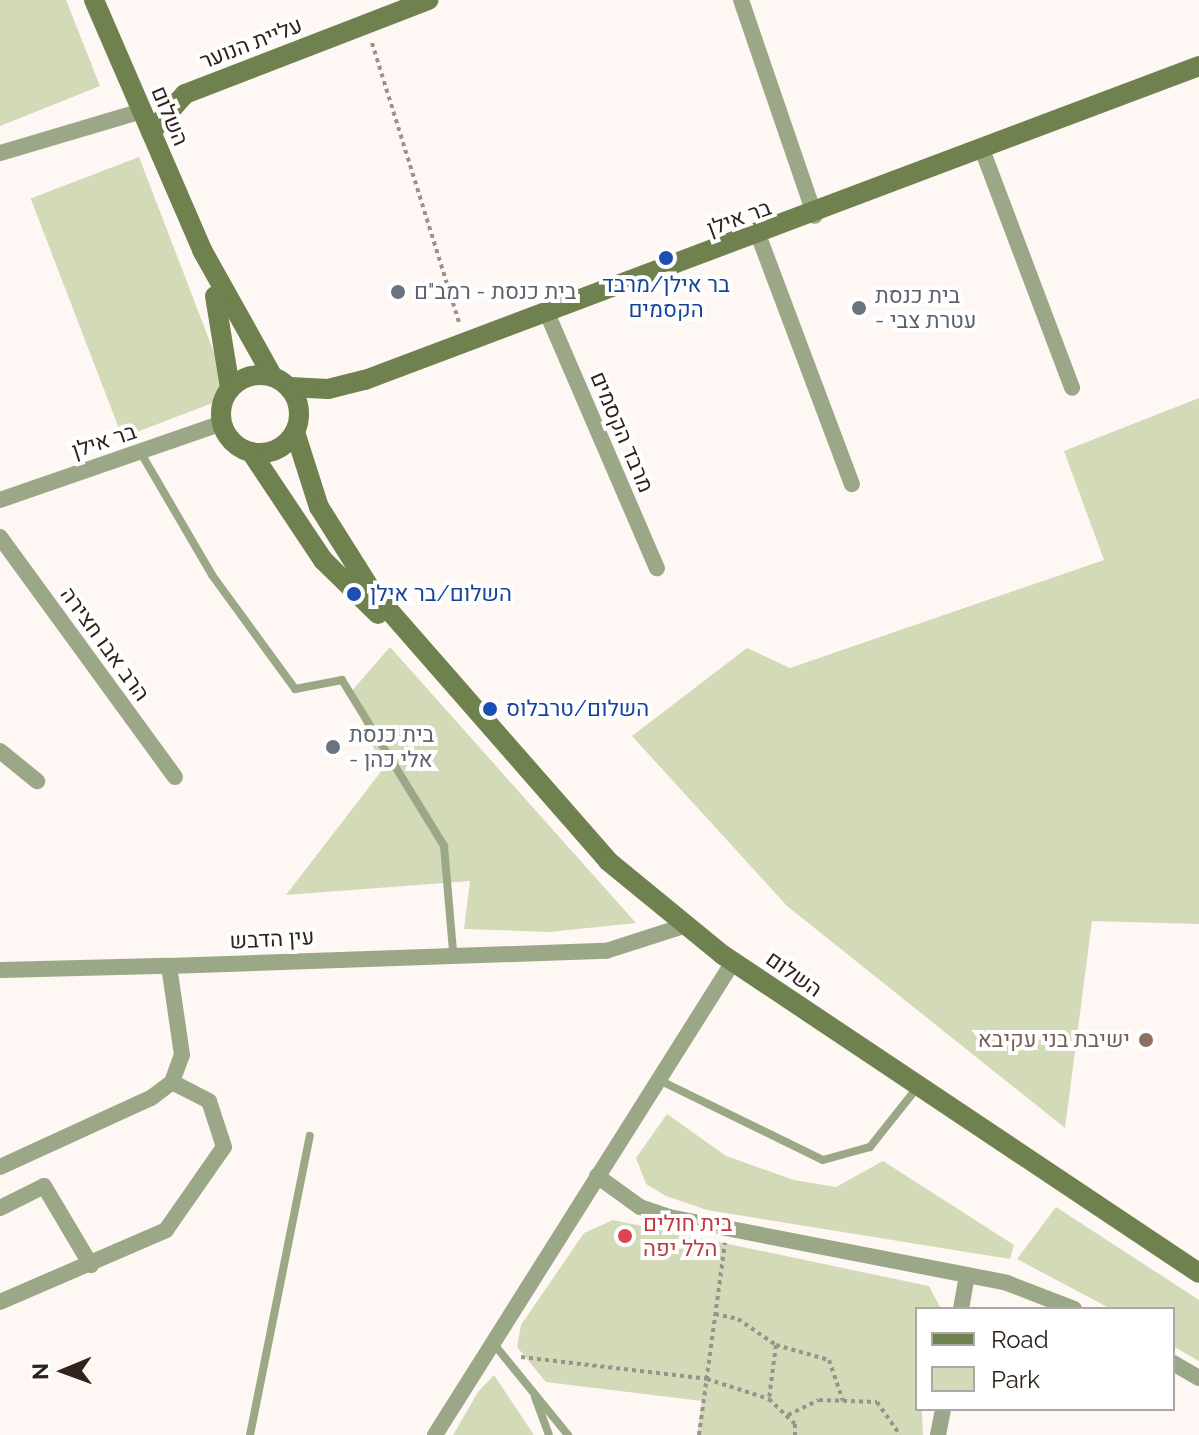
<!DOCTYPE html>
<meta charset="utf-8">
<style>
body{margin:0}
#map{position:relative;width:1199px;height:1435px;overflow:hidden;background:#fef7f3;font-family:Raleway,Heebo,sans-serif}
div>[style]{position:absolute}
.green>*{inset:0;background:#d2dab7;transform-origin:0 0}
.path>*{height:4px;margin-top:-2px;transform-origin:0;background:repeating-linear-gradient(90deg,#9c928c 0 4px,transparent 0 8px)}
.lane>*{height:8px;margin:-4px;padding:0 4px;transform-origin:4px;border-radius:4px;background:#9ba887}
.street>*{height:16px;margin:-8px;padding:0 8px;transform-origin:8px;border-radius:8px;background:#9ba887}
.secondary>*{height:20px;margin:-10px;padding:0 10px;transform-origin:10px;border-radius:10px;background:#6e814f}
.secondary>.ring{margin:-10px;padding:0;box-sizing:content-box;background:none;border:20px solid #6e814f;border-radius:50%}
.dots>*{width:22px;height:22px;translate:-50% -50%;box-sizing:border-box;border:4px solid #fff;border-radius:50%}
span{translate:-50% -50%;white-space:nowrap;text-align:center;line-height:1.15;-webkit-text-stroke:8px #fff;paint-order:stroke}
.street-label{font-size:22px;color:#2f231b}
.transit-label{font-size:22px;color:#164399}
.left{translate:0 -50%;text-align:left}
.worship-label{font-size:22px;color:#5b616d}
.education-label{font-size:22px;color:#785e54}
.right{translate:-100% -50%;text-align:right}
.health-label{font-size:22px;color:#be3a42}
.legend{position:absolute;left:915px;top:1307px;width:260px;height:104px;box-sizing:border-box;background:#fff;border:2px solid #aca7a4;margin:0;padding:10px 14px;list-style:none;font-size:24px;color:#2f231b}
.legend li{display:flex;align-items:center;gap:16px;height:40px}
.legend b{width:40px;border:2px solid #aca7a4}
.north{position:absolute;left:24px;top:1331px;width:80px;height:80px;-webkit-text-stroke:6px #fff;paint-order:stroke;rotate:269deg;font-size:22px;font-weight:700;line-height:32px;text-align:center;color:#2f231b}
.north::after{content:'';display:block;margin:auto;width:28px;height:36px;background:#2f231b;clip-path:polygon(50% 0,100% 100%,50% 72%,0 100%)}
</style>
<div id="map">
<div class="green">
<i style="clip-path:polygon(0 0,66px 0,100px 86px,0 126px)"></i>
<i style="left:139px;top:157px;width:256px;height:116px;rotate:69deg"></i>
<i style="clip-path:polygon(1199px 398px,1199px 924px,1092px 921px,1065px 1128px,787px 906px,632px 736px,747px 648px,790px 668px,1104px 560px,1064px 451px)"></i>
<i style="clip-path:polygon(390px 647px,636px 923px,549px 932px,464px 929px,470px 881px,286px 895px,383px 769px,350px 693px)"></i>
<i style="clip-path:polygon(667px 1114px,726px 1156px,794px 1180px,836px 1187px,883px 1161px,1014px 1245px,1010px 1259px,707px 1210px,666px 1196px,646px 1184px,636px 1158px)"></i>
<i style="clip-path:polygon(1056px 1207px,1199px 1300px,1199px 1361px,1173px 1346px,1173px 1309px,1111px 1309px,1017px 1259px)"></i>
<i style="clip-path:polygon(613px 1220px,929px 1286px,941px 1309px,917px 1309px,923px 1435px,697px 1435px,702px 1401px,546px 1382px,517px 1347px,521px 1325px,584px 1233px)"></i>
<i style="clip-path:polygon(494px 1375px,534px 1435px,453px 1435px,478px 1392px)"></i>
</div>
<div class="path">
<i style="left:372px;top:43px;width:295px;rotate:72.7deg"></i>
<i style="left:715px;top:1314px;width:24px;rotate:12deg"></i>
<i style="left:738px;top:1319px;width:46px;rotate:34.4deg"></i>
<i style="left:776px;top:1345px;width:54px;rotate:97.4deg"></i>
<i style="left:776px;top:1345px;width:55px;rotate:15.8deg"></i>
<i style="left:829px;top:1360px;width:43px;rotate:71.1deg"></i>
<i style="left:521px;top:1357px;width:187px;rotate:6.7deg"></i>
<i style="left:707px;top:1379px;width:65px;rotate:17.9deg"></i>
<i style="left:769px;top:1399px;width:36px;rotate:44deg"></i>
<i style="left:795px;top:1424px;width:11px;rotate:90deg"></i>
<i style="left:788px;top:1415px;width:34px;rotate:-26deg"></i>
<i style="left:819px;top:1400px;width:58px;rotate:2deg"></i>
<i style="left:877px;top:1402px;width:40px;rotate:55.1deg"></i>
<i style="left:699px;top:1435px;width:194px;rotate:-82.3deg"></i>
</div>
<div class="lane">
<i style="left:142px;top:455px;width:139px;rotate:59.7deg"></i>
<i style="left:212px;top:575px;width:141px;rotate:53.9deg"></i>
<i style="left:295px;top:689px;width:48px;rotate:-10.8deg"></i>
<i style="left:342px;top:680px;width:195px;rotate:58.4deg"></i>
<i style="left:444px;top:846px;width:106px;rotate:85.1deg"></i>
<i style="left:659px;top:1080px;width:182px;rotate:26deg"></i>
<i style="left:823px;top:1160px;width:49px;rotate:-15.5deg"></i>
<i style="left:870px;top:1147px;width:75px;rotate:-51.5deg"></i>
<i style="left:493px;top:1343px;width:119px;rotate:50.8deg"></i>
<i style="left:535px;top:1397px;width:40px;rotate:69.8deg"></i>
<i style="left:250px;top:1435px;width:305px;rotate:-78.7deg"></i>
</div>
<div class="street">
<i style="left:741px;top:0;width:228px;rotate:71.1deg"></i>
<i style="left:983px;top:152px;width:252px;rotate:69.3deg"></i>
<i style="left:0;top:153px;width:148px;rotate:-16.5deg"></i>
<i style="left:759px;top:237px;width:264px;rotate:69.4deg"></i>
<i style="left:547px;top:313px;width:278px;rotate:66.7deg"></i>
<i style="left:0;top:500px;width:235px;rotate:-19.1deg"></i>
<i style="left:0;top:537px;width:297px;rotate:53.9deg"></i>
<i style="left:0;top:751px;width:48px;rotate:39deg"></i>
<i style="left:0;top:970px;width:169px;rotate:-1.4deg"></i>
<i style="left:0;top:1167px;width:166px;rotate:-24.6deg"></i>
<i style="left:151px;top:1098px;width:26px;rotate:-37deg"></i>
<i style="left:172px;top:1082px;width:29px;rotate:-70deg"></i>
<i style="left:182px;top:1055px;width:90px;rotate:-98.3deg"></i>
<i style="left:169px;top:966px;width:437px;rotate:-2deg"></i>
<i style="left:606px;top:951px;width:82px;rotate:-17.8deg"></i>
<i style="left:597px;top:1176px;width:53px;rotate:35.8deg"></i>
<i style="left:640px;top:1207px;width:31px;rotate:19deg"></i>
<i style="left:669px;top:1217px;width:344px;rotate:11deg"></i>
<i style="left:1007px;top:1283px;width:72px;rotate:21.2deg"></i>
<i style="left:0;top:1208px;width:49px;rotate:-26.6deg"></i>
<i style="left:44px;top:1186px;width:92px;rotate:59.3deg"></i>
<i style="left:0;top:1302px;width:181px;rotate:-23.4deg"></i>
<i style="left:166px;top:1230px;width:101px;rotate:-55.1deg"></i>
<i style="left:224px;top:1147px;width:48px;rotate:-108.1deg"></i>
<i style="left:209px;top:1101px;width:42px;rotate:-152.8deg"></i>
<i style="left:961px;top:1309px;width:34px;rotate:-80deg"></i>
<i style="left:1173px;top:1363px;width:30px;rotate:30deg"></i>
<i style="left:435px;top:1435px;width:559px;rotate:-57.79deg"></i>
<i style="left:938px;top:1435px;width:26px;rotate:-79deg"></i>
</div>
<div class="secondary">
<i style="left:94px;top:0;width:272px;rotate:66.6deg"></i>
<i style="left:202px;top:250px;width:145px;rotate:60.8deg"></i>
<i style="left:151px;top:132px;width:51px;rotate:-48.2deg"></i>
<i style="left:185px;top:94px;width:261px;rotate:-21.1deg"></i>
<i style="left:215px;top:296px;width:93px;rotate:80.7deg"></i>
<i class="ring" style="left:221px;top:375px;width:58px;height:58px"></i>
<i style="left:290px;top:387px;width:38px;rotate:3deg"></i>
<i style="left:328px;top:389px;width:38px;rotate:-14deg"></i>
<i style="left:365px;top:380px;width:891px;rotate:-20.63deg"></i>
<i style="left:295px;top:432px;width:79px;rotate:72.3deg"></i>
<i style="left:319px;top:507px;width:99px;rotate:57.8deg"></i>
<i style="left:372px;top:591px;width:359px;rotate:48.8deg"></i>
<i style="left:608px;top:861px;width:149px;rotate:39.3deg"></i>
<i style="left:723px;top:955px;width:572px;rotate:33.75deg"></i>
<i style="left:251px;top:452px;width:130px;rotate:56.3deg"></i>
<i style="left:323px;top:560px;width:77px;rotate:44.5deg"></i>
</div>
<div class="dots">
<i style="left:666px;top:258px;background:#1a4fb4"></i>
<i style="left:398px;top:292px;background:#6b7280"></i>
<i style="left:859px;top:308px;background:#6b7280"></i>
<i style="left:354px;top:594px;background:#1a4fb4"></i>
<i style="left:490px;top:709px;background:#1a4fb4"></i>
<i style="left:333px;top:747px;background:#6b7280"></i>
<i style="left:1146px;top:1040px;background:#8d6e63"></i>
<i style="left:625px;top:1236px;background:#e0444e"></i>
</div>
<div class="street-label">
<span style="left:251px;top:43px;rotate:-21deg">עליית הנוער</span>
<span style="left:170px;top:116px;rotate:67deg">השלום</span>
<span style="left:739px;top:218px;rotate:-20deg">בר אילן</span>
<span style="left:622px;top:432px;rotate:67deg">מרבד הקסמים</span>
<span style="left:104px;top:441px;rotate:-18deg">בר אילן</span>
<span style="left:105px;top:644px;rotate:54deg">הרב אבו חצירה</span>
<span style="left:272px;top:939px;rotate:-3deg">עין הדבש</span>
<span style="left:794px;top:974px;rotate:35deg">השלום</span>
</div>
<div class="transit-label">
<span style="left:666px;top:297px">בר אילן/מרבד<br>הקסמים</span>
<span class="left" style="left:370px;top:594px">השלום/בר אילן</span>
<span class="left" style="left:506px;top:709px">השלום/טרבלוס</span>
</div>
<div class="worship-label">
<span class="left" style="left:414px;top:292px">בית כנסת - רמב"ם</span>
<span class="left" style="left:875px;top:308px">בית כנסת<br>- עטרת צבי</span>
<span class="left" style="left:349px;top:747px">בית כנסת<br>- אלי כהן</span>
</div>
<div class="education-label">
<span class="right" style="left:1130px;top:1040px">ישיבת בני עקיבא</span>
</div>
<div class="health-label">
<span class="left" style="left:643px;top:1236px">בית חולים<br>הלל יפה</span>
</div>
<ul class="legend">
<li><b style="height:10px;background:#6e814f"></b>Road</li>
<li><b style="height:22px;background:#d2dab7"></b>Park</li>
</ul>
<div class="north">N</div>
</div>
